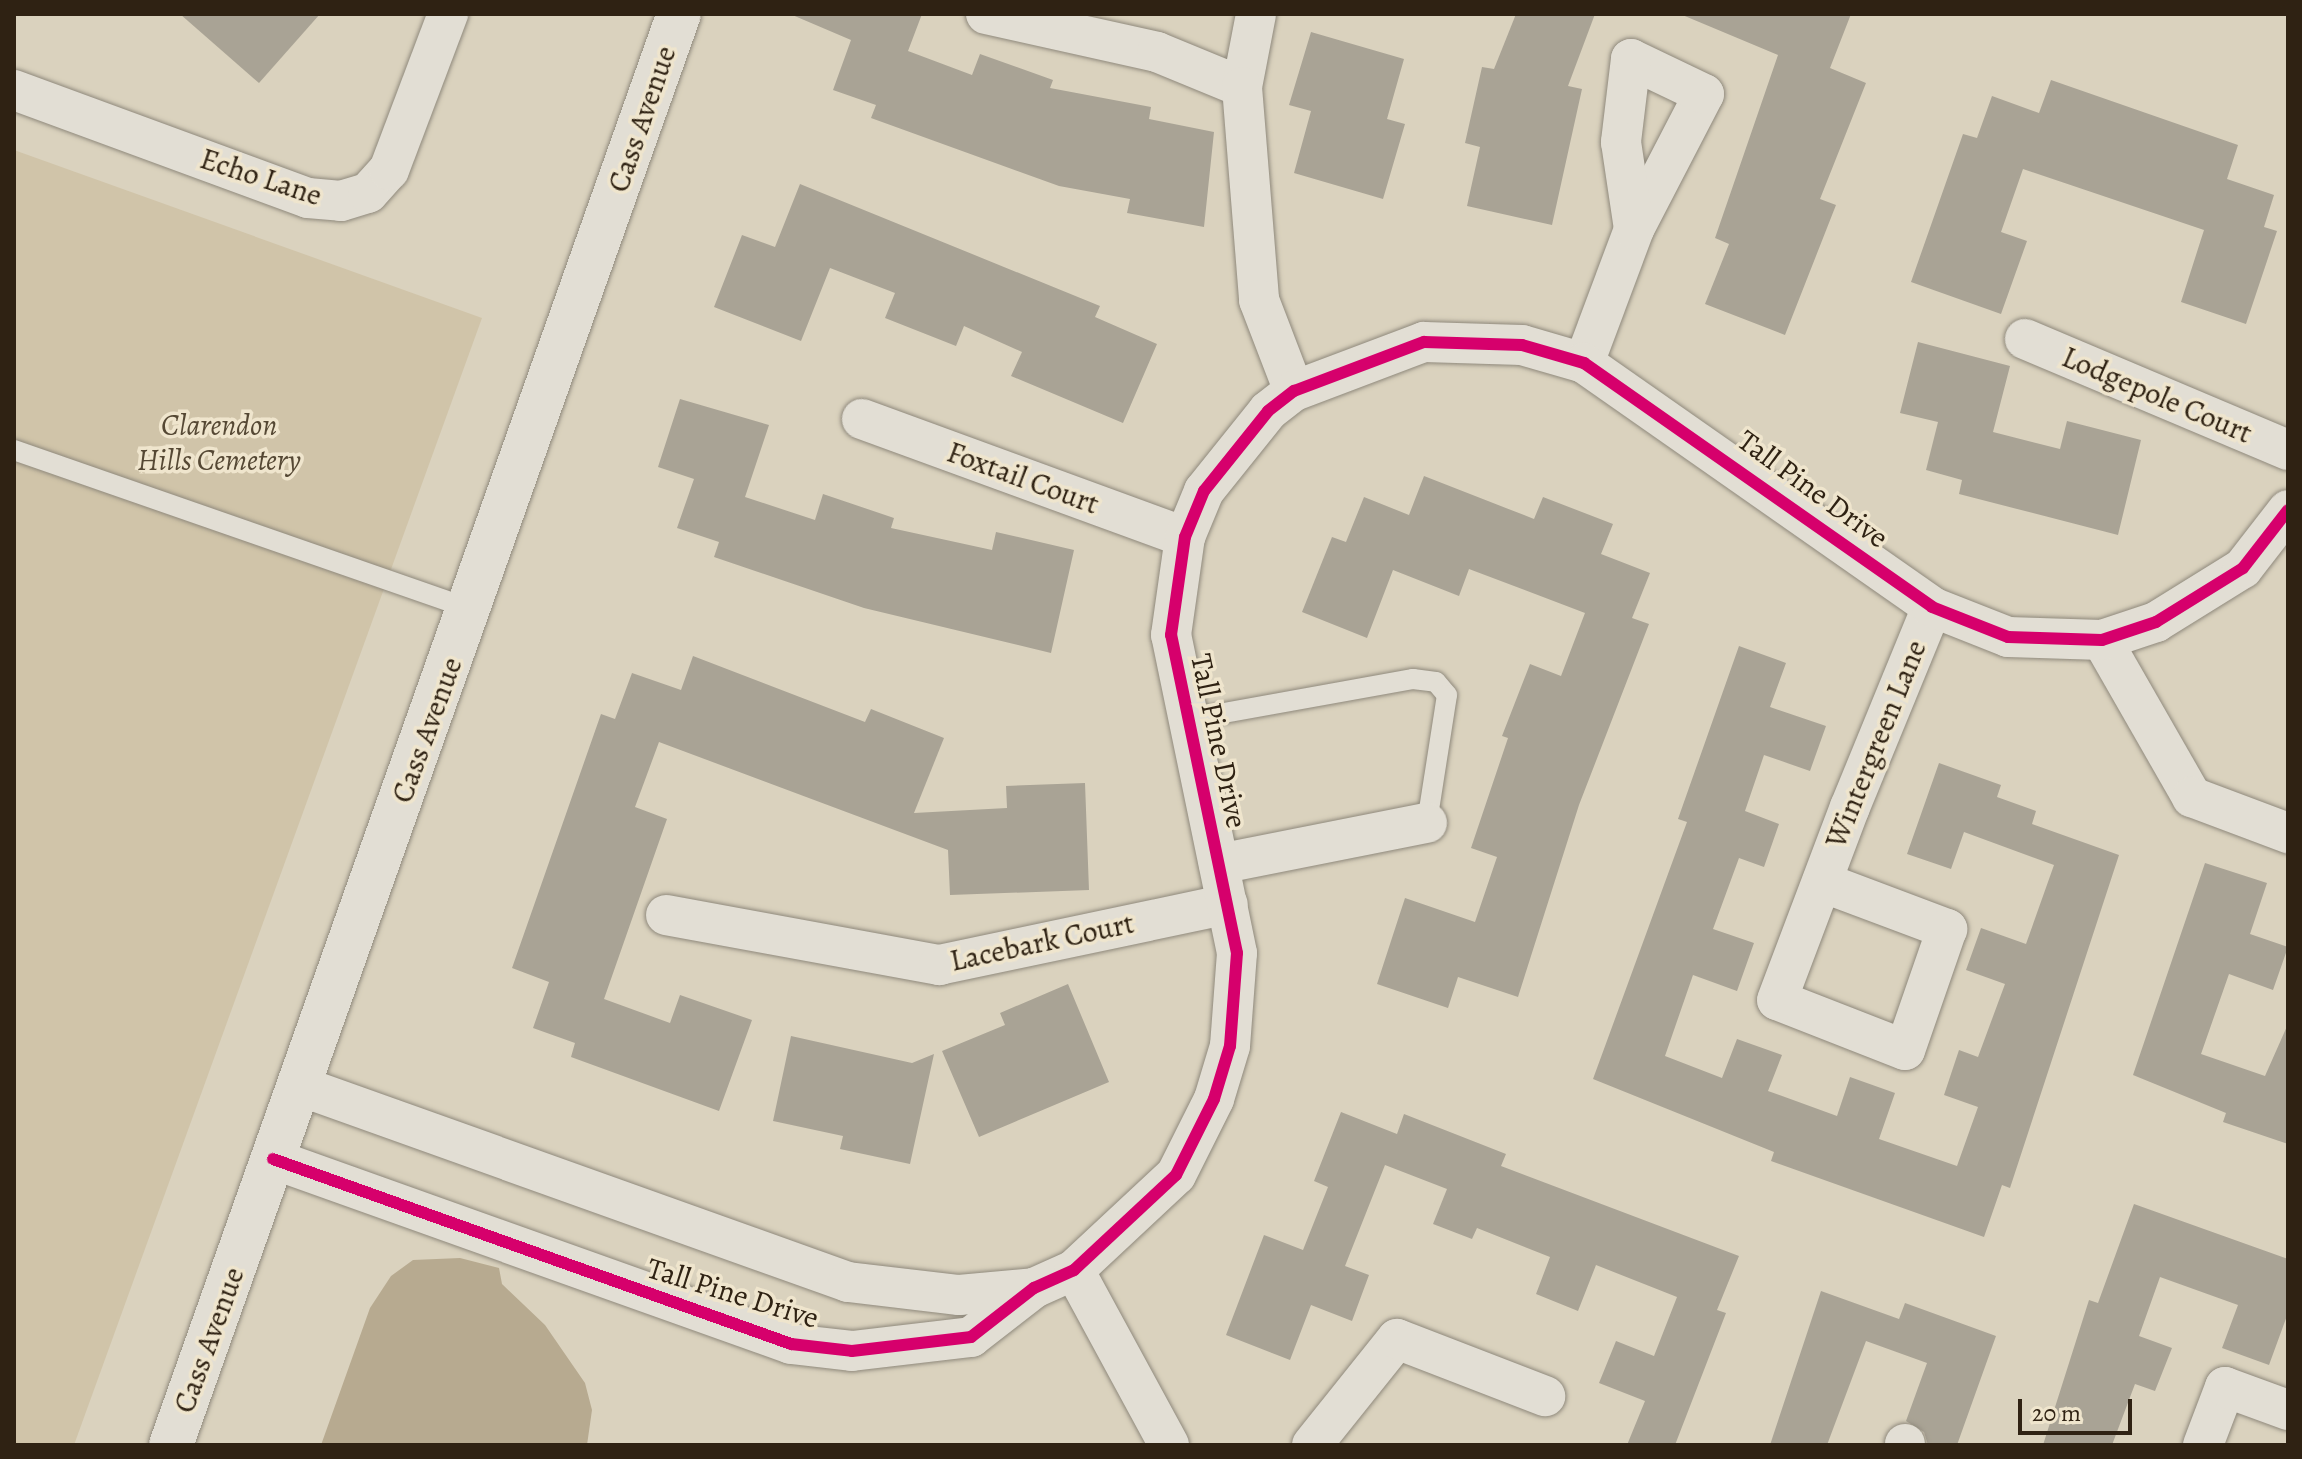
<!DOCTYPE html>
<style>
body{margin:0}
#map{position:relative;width:2302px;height:1459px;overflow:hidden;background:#dad2be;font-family:Alegreya,serif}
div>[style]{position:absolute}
.green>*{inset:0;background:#d0c4a9}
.water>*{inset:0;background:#b7aa90}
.building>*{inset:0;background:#a9a395}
.roads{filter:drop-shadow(0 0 2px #8f897c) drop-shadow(0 0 2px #8f897c)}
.lane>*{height:20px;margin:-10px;padding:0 10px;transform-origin:10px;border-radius:10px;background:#e2ded4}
.street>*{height:40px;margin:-20px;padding:0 20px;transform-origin:20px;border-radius:20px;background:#e2ded4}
.secondary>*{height:44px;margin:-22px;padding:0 22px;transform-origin:22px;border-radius:22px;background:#e2ded4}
.cycleway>*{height:12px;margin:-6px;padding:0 6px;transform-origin:6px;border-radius:6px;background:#d6006c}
span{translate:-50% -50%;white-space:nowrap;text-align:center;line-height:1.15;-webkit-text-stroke:7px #efe5cd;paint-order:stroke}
.street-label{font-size:30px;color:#2f2213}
.park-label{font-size:30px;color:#554834;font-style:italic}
.frame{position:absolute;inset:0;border:16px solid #2f2213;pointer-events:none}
.scale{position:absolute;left:2018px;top:1399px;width:114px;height:36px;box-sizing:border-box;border:4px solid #2f2213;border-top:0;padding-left:10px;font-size:24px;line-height:28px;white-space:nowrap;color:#2f2213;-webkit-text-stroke:6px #efe5cd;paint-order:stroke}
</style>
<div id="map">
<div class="green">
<i style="clip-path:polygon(14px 150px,482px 318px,74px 1445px,14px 1445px)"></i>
</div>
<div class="water">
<i style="clip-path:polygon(460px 1258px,499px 1268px,502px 1284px,545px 1325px,585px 1383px,592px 1410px,587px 1445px,321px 1445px,370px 1308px,391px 1276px,413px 1260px)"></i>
</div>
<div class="building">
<i style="clip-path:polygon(180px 14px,320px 14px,259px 83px)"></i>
<i style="clip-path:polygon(790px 14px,922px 14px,908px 51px,972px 75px,980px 54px,1053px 80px,1050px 88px,1151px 107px,1149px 119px,1214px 132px,1204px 227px,1127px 213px,1130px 199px,1059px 186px,871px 118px,876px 105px,833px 90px,851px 40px)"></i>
<i style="clip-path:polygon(1516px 14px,1595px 14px,1568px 86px,1582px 89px,1552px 225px,1467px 206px,1480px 147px,1465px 143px,1482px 67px,1494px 69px)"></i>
<i style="clip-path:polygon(1680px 14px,1851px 14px,1830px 68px,1866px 83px,1820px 199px,1836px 205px,1785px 335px,1705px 304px,1729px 244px,1715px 238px,1778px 55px)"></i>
<i style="clip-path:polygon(1311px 32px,1404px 59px,1387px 119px,1405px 124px,1383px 199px,1294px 173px,1311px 111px,1289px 105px)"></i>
<i style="clip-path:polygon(2051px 80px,2238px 145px,2227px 179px,2274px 195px,2264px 227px,2277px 231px,2246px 324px,2181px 302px,2204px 230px,2023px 169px,2001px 232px,2027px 241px,2001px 314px,1911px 282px,1963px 134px,1977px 138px,1992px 96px,2039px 113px)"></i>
<i style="clip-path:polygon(800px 184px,1100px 306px,1095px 317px,1157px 344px,1123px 423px,1011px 376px,1022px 352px,964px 326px,956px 346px,885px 318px,895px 293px,830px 268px,801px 341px,714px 307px,742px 235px,775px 247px)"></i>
<i style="clip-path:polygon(1918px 342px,2010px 366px,1993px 432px,2060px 449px,2067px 421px,2141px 440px,2118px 535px,1959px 494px,1962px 480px,1926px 470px,1938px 422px,1900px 413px)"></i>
<i style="clip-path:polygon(680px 399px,769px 425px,745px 497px,815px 520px,823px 494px,894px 518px,891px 528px,992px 550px,996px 532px,1074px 550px,1051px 653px,864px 608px,714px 557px,719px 542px,677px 528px,694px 479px,658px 467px)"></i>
<i style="clip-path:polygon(1424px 476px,1534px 519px,1543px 497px,1613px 524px,1601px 554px,1650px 573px,1632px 618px,1649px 624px,1579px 805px,1518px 997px,1458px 977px,1448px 1008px,1377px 984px,1405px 898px,1475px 922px,1497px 857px,1471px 848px,1508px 738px,1502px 736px,1530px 664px,1561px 676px,1585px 613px,1469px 569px,1459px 596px,1393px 570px,1367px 638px,1302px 612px,1332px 537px,1346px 542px,1364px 497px,1409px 515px)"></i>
<i style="clip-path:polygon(1739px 646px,1786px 663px,1770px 707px,1826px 726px,1810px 771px,1764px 755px,1745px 811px,1779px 824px,1764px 867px,1739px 858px,1713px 929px,1754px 943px,1737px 991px,1693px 975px,1665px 1056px,1722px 1078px,1737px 1039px,1782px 1055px,1768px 1091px,1837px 1116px,1850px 1077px,1895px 1093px,1879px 1139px,1957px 1166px,1978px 1107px,1944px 1095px,1959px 1050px,1978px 1057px,2005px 984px,1966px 970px,1981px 928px,2026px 944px,2054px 865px,1964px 832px,1951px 869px,1907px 854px,1939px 763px,2001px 785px,1997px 797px,2036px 811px,2032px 824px,2119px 855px,2010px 1188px,2002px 1185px,1984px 1237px,1771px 1161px,1774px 1152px,1593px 1079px,1687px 822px,1678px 819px)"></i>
<i style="clip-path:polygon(693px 656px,865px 722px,871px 709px,944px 738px,914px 813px,1007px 808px,1006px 786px,1085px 783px,1089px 890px,950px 895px,948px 850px,659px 742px,635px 807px,667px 819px,604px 999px,670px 1023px,680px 995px,752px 1020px,719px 1111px,571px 1057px,575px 1043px,533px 1028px,549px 982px,512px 968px,601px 714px,615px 719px,632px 673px,681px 690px)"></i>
<i style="clip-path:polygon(2205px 863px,2267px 883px,2250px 934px,2288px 947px,2273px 990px,2229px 974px,2201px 1054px,2265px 1076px,2288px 1024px,2288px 1144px,2223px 1122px,2226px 1113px,2133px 1075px)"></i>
<i style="clip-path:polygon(1068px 984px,1109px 1082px,979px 1137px,942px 1051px,1005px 1025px,1000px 1013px)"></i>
<i style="clip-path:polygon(791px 1036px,912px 1063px,934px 1054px,910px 1164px,840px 1149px,843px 1136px,773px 1121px)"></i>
<i style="clip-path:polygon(1341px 1112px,1397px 1134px,1404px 1114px,1506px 1154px,1501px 1166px,1739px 1256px,1717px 1310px,1726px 1313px,1675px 1445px,1627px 1445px,1645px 1401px,1599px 1383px,1616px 1341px,1654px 1356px,1677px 1297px,1596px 1265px,1578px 1311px,1536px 1294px,1550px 1257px,1477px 1228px,1472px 1239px,1433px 1224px,1447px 1189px,1385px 1165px,1345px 1266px,1369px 1275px,1352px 1321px,1311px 1305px,1290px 1360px,1226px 1335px,1264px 1235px,1303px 1250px,1328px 1187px,1314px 1181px)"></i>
<i style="clip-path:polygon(2134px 1204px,2288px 1259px,2288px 1313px,2269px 1365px,2222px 1348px,2238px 1305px,2160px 1277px,2139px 1336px,2172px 1348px,2155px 1391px,2135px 1384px,2112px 1445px,2043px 1445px,2089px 1300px,2098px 1303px)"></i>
<i style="clip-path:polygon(1821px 1291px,1899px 1319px,1905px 1303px,1996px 1336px,1957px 1445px,1928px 1445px,1924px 1432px,1906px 1421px,1927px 1363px,1866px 1341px,1827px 1445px,1770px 1445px)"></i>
</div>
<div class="roads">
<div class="lane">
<i style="left:14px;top:450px;width:483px;rotate:19.2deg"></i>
<i style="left:1185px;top:720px;width:232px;rotate:-10.2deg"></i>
<i style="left:1413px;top:679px;width:23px;rotate:7deg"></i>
<i style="left:1436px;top:682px;width:17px;rotate:50deg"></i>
<i style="left:1447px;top:695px;width:130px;rotate:98.9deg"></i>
</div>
<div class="street">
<i style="left:986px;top:14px;width:175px;rotate:12.5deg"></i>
<i style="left:1157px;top:52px;width:92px;rotate:22.4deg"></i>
<i style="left:1242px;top:87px;width:74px;rotate:-79.1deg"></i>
<i style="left:1242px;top:87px;width:214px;rotate:85.4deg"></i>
<i style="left:1259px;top:300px;width:97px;rotate:69deg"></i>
<i style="left:14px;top:90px;width:313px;rotate:20.2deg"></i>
<i style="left:308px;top:198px;width:33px;rotate:5deg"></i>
<i style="left:341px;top:201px;width:28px;rotate:-17deg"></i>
<i style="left:368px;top:193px;width:31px;rotate:-48deg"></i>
<i style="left:389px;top:170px;width:167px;rotate:-69.3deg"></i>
<i style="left:2025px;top:339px;width:285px;rotate:22.9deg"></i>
<i style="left:1584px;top:363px;width:143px;rotate:-69.5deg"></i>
<i style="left:1634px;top:229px;width:152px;rotate:-62.6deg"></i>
<i style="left:1704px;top:94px;width:81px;rotate:-154.4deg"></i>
<i style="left:1631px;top:59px;width:84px;rotate:96.9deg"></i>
<i style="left:1621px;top:142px;width:88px;rotate:81.5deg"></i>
<i style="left:862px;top:419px;width:344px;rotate:20.1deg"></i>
<i style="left:2102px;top:640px;width:181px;rotate:60.2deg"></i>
<i style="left:2192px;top:797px;width:103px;rotate:20.6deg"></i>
<i style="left:1219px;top:864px;width:212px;rotate:-11.2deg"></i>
<i style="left:1822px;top:882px;width:134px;rotate:20.6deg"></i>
<i style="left:1947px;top:929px;width:128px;rotate:109.1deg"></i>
<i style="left:1905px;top:1050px;width:137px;rotate:-158.7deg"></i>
<i style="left:1777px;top:1000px;width:206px;rotate:-69.3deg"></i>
<i style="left:1850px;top:807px;width:216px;rotate:-67.7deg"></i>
<i style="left:666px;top:915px;width:278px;rotate:10.4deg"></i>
<i style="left:939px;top:965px;width:295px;rotate:-11.9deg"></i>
<i style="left:300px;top:1086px;width:582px;rotate:19.68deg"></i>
<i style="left:848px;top:1282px;width:112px;rotate:6.7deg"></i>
<i style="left:959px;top:1295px;width:75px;rotate:-5.3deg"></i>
<i style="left:273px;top:1159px;width:550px;rotate:19.65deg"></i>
<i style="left:791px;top:1344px;width:61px;rotate:6.5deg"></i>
<i style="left:852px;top:1351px;width:120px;rotate:-6.7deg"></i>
<i style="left:971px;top:1337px;width:80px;rotate:-37.9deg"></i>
<i style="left:1034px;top:1288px;width:44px;rotate:-24.2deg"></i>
<i style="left:1074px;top:1270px;width:139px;rotate:-43deg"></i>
<i style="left:1176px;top:1175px;width:85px;rotate:-63.4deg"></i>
<i style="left:1214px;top:1099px;width:55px;rotate:-73.2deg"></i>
<i style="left:1230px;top:1046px;width:93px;rotate:-85.7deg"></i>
<i style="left:1237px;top:953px;width:325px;rotate:-101.7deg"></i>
<i style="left:1171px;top:635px;width:99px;rotate:-81.9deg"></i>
<i style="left:1185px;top:537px;width:50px;rotate:-67.6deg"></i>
<i style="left:1204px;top:491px;width:102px;rotate:-51.3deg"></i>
<i style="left:1268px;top:411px;width:33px;rotate:-38deg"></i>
<i style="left:1294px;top:391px;width:139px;rotate:-20.7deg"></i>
<i style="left:1424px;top:342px;width:98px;rotate:1.8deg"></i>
<i style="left:1522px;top:345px;width:65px;rotate:16.2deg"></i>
<i style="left:1584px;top:363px;width:425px;rotate:35deg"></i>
<i style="left:1932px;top:607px;width:82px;rotate:21.5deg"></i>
<i style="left:2008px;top:637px;width:94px;rotate:1.8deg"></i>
<i style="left:2102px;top:640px;width:57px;rotate:-18.4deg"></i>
<i style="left:2156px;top:622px;width:102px;rotate:-31.8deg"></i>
<i style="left:2243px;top:568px;width:73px;rotate:-52.2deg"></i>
<i style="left:1074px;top:1270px;width:199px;rotate:61.5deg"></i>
<i style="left:1905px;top:1444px;width:1px;rotate:90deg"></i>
<i style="left:1312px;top:1445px;width:136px;rotate:-51.3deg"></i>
<i style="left:1397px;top:1339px;width:159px;rotate:21.1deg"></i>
<i style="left:2203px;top:1445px;width:62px;rotate:-69.2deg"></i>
<i style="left:2225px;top:1387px;width:67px;rotate:20.1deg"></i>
</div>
<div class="secondary">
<i style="left:171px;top:1445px;width:1518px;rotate:-70.46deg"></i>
</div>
</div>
<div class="cycleway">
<i style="left:273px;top:1159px;width:550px;rotate:19.65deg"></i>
<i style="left:791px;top:1344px;width:61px;rotate:6.5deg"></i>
<i style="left:852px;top:1351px;width:120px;rotate:-6.7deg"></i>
<i style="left:971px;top:1337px;width:80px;rotate:-37.9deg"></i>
<i style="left:1034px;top:1288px;width:44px;rotate:-24.2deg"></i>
<i style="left:1074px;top:1270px;width:139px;rotate:-43deg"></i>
<i style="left:1176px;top:1175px;width:85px;rotate:-63.4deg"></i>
<i style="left:1214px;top:1099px;width:55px;rotate:-73.2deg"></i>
<i style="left:1230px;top:1046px;width:93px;rotate:-85.7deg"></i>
<i style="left:1237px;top:953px;width:325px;rotate:-101.7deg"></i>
<i style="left:1171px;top:635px;width:99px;rotate:-81.9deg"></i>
<i style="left:1185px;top:537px;width:50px;rotate:-67.6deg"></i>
<i style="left:1204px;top:491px;width:102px;rotate:-51.3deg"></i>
<i style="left:1268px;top:411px;width:33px;rotate:-38deg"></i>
<i style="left:1294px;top:391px;width:139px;rotate:-20.7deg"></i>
<i style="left:1424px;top:342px;width:98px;rotate:1.8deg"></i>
<i style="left:1522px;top:345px;width:65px;rotate:16.2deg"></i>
<i style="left:1584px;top:363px;width:425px;rotate:35deg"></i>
<i style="left:1932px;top:607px;width:82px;rotate:21.5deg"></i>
<i style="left:2008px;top:637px;width:94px;rotate:1.8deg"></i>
<i style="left:2102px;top:640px;width:57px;rotate:-18.4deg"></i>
<i style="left:2156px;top:622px;width:102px;rotate:-31.8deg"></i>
<i style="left:2243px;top:568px;width:73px;rotate:-52.2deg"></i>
</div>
<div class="street-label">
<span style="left:642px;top:119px;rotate:-71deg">Cass Avenue</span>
<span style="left:261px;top:177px;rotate:18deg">Echo Lane</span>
<span style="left:2157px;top:395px;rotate:23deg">Lodgepole Court</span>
<span style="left:1023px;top:478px;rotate:20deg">Foxtail Court</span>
<span style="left:1813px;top:489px;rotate:36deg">Tall Pine Drive</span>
<span style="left:427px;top:730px;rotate:-70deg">Cass Avenue</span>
<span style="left:1219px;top:741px;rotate:78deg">Tall Pine Drive</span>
<span style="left:1876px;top:744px;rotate:-68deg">Wintergreen Lane</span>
<span style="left:1042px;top:942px;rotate:-12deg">Lacebark Court</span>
<span style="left:733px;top:1293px;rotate:17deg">Tall Pine Drive</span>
<span style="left:209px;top:1340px;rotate:-70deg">Cass Avenue</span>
</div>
<div class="park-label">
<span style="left:219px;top:442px">Clarendon<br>Hills Cemetery</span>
</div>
<div class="frame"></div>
<div class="scale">20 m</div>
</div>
